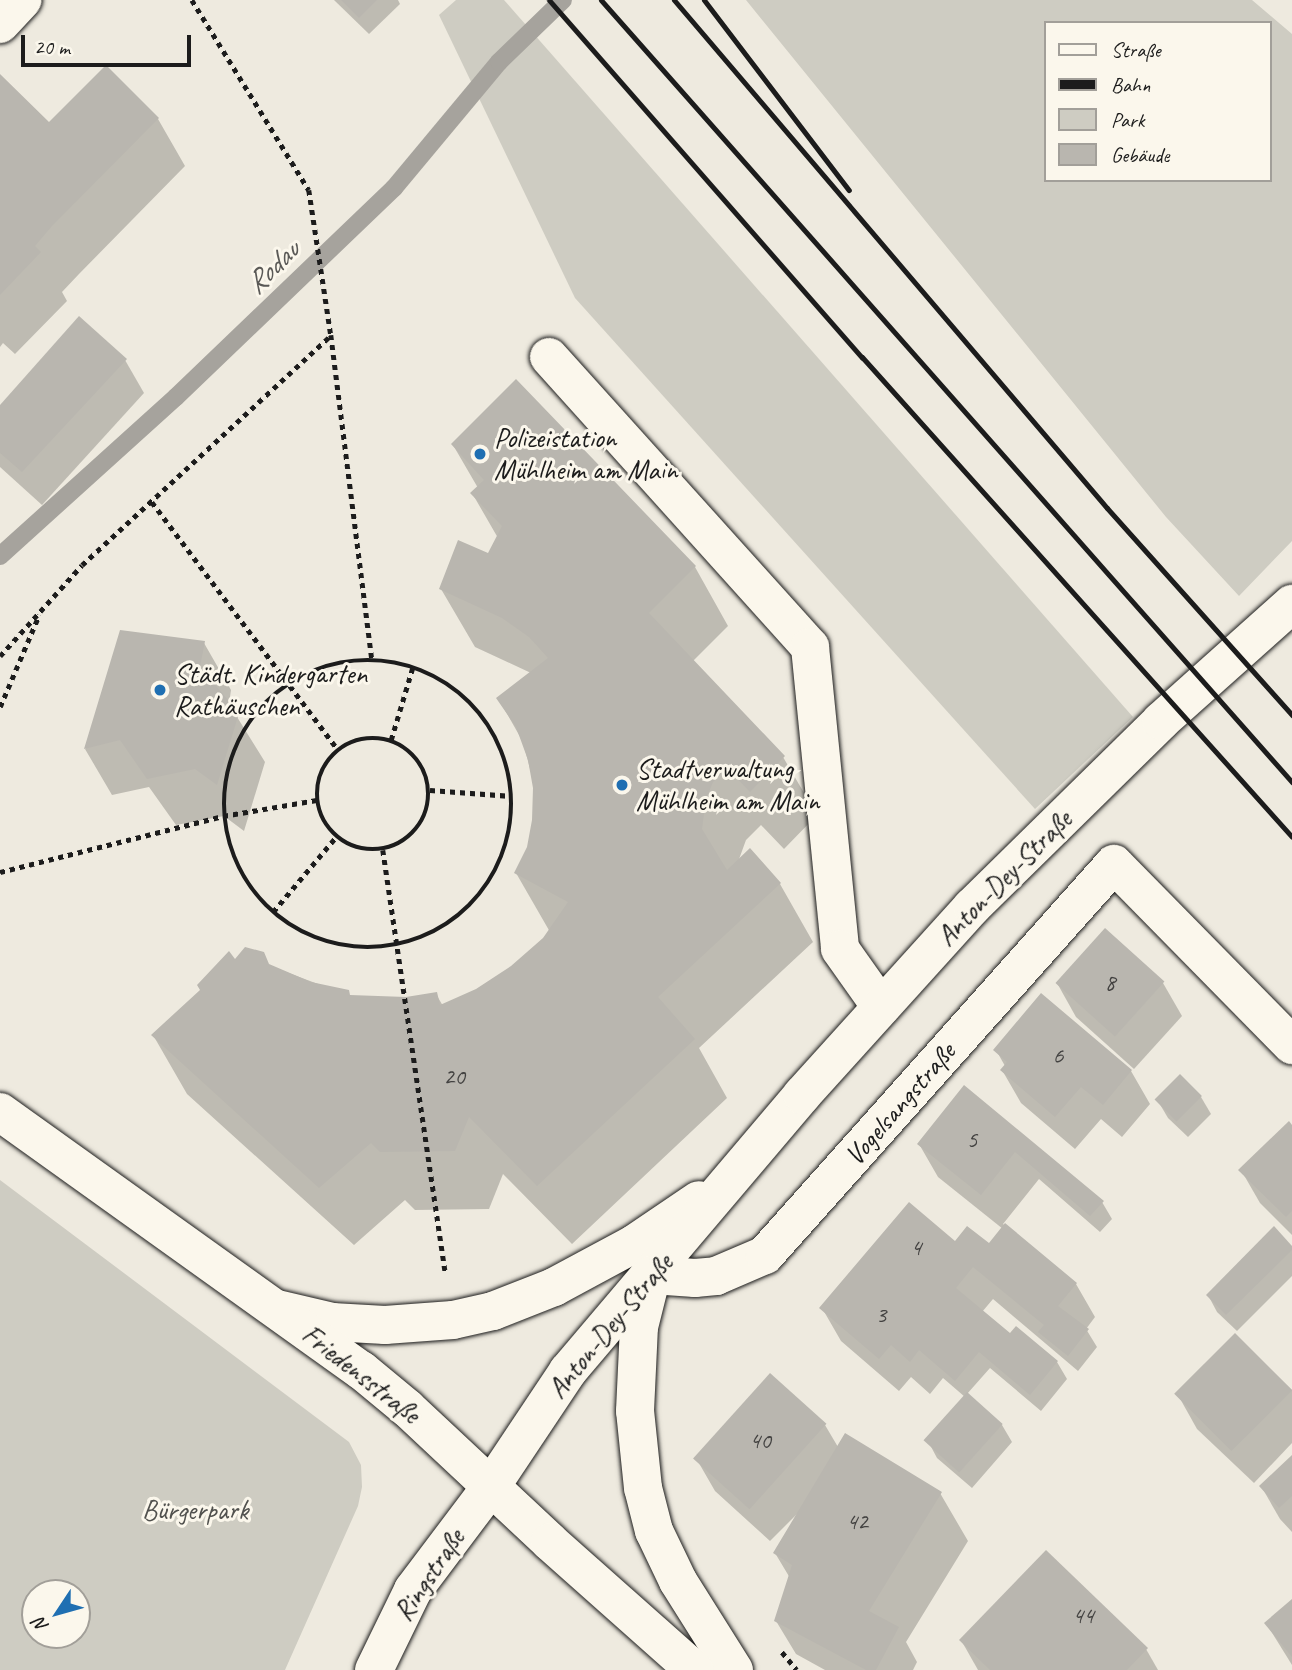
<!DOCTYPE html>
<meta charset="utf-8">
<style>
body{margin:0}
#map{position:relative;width:1292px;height:1670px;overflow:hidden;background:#eeeadf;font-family:Caveat,sans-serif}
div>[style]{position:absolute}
.green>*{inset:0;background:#ceccc2}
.shadow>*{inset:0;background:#0003}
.stream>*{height:18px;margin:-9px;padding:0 9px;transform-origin:9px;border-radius:9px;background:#a6a39d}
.building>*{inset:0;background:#b9b6af;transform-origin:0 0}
.path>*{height:4.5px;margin-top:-2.25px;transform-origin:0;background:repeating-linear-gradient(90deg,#1c1c1c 0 5px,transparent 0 10px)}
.path>.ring{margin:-2.25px;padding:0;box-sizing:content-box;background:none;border:4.5px solid #1c1c1c;border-radius:50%}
.roads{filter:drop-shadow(0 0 2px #1c1c1c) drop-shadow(0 0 2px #1c1c1c)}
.minor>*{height:38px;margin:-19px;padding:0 19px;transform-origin:19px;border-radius:19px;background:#fbf7ec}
.major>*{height:38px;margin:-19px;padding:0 19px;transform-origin:19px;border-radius:19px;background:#fbf7ec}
.rail>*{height:5px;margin:-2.5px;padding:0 2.5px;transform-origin:2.5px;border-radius:2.5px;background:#1c1c1c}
.dots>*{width:19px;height:19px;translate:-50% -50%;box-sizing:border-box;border:4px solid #fbf7ec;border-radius:50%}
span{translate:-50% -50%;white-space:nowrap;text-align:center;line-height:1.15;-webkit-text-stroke:6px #fbf7ec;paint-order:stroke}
.number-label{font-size:24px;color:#434241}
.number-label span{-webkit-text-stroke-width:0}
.poi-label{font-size:28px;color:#1c1c1c}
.left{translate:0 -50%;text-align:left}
.street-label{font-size:28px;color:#1c1c1c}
.park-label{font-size:28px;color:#51514e}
.water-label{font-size:30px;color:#5a5956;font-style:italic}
.legend{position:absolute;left:1044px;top:21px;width:228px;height:161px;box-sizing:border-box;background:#fbf7ec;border:2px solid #a29f99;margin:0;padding:9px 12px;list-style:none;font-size:21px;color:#1c1c1c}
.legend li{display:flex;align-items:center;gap:14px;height:35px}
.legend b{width:35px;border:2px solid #a29f99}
.north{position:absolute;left:21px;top:1579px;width:70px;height:70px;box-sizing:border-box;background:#fbf7ec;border:2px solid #a29f99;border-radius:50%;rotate:234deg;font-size:19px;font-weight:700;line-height:28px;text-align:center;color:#1c1c1c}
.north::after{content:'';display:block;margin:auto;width:24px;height:32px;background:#1f6fb2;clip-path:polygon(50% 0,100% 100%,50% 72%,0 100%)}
.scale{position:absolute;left:21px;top:35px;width:170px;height:32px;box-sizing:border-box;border:4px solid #1c1c1c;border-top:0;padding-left:9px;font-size:21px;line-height:24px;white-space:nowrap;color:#1c1c1c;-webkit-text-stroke:5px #fbf7ec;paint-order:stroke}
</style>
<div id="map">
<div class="green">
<i style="clip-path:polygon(456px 0,504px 0,1133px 717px,1035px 809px,575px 298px,439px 15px)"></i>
<i style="clip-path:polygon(evenodd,746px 0,1252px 0,1292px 34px,1292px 541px,1239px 596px,1166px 517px,746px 0,1045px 23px,1269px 23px,1269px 180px,1045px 180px,1045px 23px)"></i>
<i style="clip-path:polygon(evenodd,0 1180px,349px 1442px,361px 1465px,362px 1487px,358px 1506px,285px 1670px,0 1670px,0 1180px,77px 1593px,77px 1635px,35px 1635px,35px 1593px,77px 1593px)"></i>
</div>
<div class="shadow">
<i style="clip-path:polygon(334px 0,398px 0,400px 4px,369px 34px)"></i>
<i style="clip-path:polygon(0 76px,49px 125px,158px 119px,185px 166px,79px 274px,62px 292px,67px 301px,15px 354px,3px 343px,0 347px)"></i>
<i style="clip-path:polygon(125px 360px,144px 393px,42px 505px,0 467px,0 407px)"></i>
<i style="clip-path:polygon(516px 382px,695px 567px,728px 626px,693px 661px,783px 757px,817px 815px,784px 849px,761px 825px,746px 840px,738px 862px,780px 884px,813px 942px,699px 1048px,727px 1098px,572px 1244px,503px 1174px,489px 1209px,415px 1210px,405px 1200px,354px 1245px,187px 1094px,153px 1035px,235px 961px,270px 966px,350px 996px,406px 998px,436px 994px,443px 1006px,476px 991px,512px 968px,550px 932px,516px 873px,528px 847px,534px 820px,535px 788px,523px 742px,498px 698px,531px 673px,475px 647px,441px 589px,488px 555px,498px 538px,472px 493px,478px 488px,453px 445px)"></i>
<i style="clip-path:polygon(204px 643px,231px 690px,229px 704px,265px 762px,244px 831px,224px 816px,176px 825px,149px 787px,112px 795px,85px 749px)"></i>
<i style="clip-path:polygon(1057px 983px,1163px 983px,1182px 1016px,1134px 1069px,1076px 1017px)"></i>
<i style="clip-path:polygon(996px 1050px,1131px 1071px,1150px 1104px,1122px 1137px,1101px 1119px,1075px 1149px,1021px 1103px,1002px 1070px,1005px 1066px)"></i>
<i style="clip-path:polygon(965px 1088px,1102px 1202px,1112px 1219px,1100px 1232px,1039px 1179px,1003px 1224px,1076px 1284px,1095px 1317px,1086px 1329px,1097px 1347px,1078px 1371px,993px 1299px,982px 1312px,1010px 1336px,1016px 1328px,1057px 1362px,1067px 1379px,1041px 1411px,990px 1368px,967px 1394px,1002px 1425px,1012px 1442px,972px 1488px,937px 1458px,928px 1441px,965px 1397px,943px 1378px,930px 1394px,911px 1377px,899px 1391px,841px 1341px,822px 1308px,955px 1244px,989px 1246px,1003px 1229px,938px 1177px,919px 1144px)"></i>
<i style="clip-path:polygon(1201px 1097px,1211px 1114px,1188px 1137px,1168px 1118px,1158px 1101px)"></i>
<i style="clip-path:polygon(1292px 1127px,1292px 1235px,1260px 1203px,1241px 1170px)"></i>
<i style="clip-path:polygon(1292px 1248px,1292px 1276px,1237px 1331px,1217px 1312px,1208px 1295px)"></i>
<i style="clip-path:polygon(1235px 1335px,1292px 1390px,1292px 1443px,1254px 1483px,1197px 1429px,1178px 1395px)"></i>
<i style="clip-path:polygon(825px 1425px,838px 1447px,940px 1493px,968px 1541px,906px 1642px,917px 1662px,913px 1670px,825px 1670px,796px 1654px,776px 1621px,790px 1578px,775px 1553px,801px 1510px,770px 1541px,715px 1491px,696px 1458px)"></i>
<i style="clip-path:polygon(1292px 1457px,1292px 1532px,1280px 1519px,1261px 1486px)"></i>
<i style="clip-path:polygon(1292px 1601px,1292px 1665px,1266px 1623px)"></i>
<i style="clip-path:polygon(961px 1640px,1146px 1649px,1158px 1670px,978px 1670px)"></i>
</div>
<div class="stream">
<i style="left:0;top:556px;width:237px;rotate:-42.1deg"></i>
<i style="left:176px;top:397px;width:302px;rotate:-43.8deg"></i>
<i style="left:394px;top:188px;width:164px;rotate:-50.2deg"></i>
<i style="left:499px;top:62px;width:89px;rotate:-44.1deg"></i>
</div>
<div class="building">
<i style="clip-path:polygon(341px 0,377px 0,359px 18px)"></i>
<i style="clip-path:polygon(106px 65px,159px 118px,52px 226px,35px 246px,41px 252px,0 295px,0 74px,49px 122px)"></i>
<i style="clip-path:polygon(79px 316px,127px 359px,22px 472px,0 453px,0 405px)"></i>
<i style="clip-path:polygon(516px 379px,696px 566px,649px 613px,785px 756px,750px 792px,727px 768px,713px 782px,706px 799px,702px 829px,727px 870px,750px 848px,781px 883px,658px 997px,695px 1039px,537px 1186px,469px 1117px,455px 1151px,380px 1152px,371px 1143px,319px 1188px,151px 1035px,200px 990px,197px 985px,229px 951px,235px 959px,245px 947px,264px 952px,269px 964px,311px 982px,349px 990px,350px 995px,406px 997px,437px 992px,440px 1005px,476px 989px,511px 966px,543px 938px,568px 902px,514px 873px,527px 847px,532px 820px,533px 788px,528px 760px,516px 727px,496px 698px,548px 658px,529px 637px,502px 618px,439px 589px,458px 540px,488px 553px,502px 526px,470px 493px,484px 480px,451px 444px)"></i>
<i style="clip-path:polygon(120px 630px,205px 641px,200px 667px,239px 713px,217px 785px,195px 769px,147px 779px,120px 740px,84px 749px)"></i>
<i style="left:1105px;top:928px;width:80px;height:74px;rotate:42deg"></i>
<i style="clip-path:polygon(1041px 993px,1132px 1070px,1103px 1105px,1081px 1087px,1055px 1117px,1000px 1070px,1007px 1062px,993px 1050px)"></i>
<i style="left:1180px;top:1074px;width:31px;height:36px;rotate:45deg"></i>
<i style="clip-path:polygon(964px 1085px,1104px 1201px,1090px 1216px,1015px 1152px,981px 1195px,917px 1144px)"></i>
<i style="clip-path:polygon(1289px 1121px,1292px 1125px,1292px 1211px,1286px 1217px,1238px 1170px)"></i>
<i style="clip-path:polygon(909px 1202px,955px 1241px,967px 1226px,989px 1243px,1005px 1223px,1077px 1283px,1058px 1306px,1089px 1329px,1068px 1356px,1038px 1332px,1044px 1325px,973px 1267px,956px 1288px,1010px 1333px,1016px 1326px,1058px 1361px,1030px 1395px,979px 1352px,955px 1381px,919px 1350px,910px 1362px,891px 1345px,879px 1359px,819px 1308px)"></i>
<i style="clip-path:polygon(1274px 1226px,1292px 1246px,1292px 1250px,1226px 1315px,1206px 1295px)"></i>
<i style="left:1235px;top:1333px;width:81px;height:86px;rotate:45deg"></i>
<i style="left:770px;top:1373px;width:76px;height:115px;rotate:42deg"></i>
<i style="left:967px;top:1392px;width:48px;height:65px;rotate:42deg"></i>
<i style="clip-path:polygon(845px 1433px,942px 1492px,869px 1611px,899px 1627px,876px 1670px,866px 1670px,774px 1621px,792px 1565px,773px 1553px)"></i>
<i style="clip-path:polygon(1292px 1455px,1292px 1496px,1279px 1508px,1259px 1486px)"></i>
<i style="clip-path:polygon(1046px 1550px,1148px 1648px,1127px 1670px,990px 1670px,959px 1640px)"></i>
<i style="clip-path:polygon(1292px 1599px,1292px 1657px,1264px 1623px)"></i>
</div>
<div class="path">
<i style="left:192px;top:0;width:223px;rotate:58.4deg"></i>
<i style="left:309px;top:190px;width:147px;rotate:81.4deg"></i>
<i style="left:331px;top:335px;width:327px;rotate:82.8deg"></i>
<i style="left:152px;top:502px;width:310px;rotate:53.1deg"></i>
<i style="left:0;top:656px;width:122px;rotate:-48deg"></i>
<i style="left:82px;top:565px;width:339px;rotate:-42.7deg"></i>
<i class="ring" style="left:224px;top:660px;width:283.5px;height:283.5px"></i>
<i style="left:0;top:707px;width:100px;rotate:-67deg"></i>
<i class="ring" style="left:317px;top:738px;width:107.5px;height:107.5px"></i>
<i style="left:391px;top:740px;width:77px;rotate:-73.4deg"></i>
<i style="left:430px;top:790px;width:82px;rotate:4.2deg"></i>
<i style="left:383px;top:850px;width:427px;rotate:81.6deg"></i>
<i style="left:0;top:872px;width:230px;rotate:-14.1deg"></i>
<i style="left:223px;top:816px;width:95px;rotate:-9.7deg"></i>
<i style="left:273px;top:912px;width:98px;rotate:-50deg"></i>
<i style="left:782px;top:1652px;width:23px;rotate:50deg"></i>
</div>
<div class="roads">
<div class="minor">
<i style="left:0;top:24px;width:33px;rotate:-47deg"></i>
<i style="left:549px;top:357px;width:390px;rotate:48deg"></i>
<i style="left:810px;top:647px;width:303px;rotate:84.3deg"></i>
<i style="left:840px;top:949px;width:71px;rotate:54.7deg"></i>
<i style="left:277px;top:1309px;width:57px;rotate:13.3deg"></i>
<i style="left:332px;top:1322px;width:53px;rotate:3.2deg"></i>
<i style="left:385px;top:1325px;width:68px;rotate:-4.2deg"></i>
<i style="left:453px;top:1320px;width:41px;rotate:-12.7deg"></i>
<i style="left:493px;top:1311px;width:66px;rotate:-21.5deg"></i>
<i style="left:554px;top:1287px;width:91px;rotate:-28.3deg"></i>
<i style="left:634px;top:1244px;width:78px;rotate:-34.1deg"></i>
<i style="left:374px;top:1670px;width:89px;rotate:-64deg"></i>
<i style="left:413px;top:1590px;width:131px;rotate:-53deg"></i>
<i style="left:492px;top:1485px;width:137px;rotate:-56.3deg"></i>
<i style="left:568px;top:1371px;width:362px;rotate:-49.7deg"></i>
<i style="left:802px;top:1095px;width:253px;rotate:-47.9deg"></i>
<i style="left:972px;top:907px;width:265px;rotate:-44.5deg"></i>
<i style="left:1161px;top:721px;width:176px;rotate:-41.8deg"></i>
<i style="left:734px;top:1670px;width:105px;rotate:-122.2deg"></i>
<i style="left:678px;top:1581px;width:55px;rotate:-115.6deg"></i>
<i style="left:654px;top:1531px;width:44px;rotate:-104.3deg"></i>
<i style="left:643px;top:1488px;width:77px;rotate:-95.9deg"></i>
<i style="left:635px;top:1411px;width:84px;rotate:-87.3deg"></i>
<i style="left:639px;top:1327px;width:54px;rotate:-76deg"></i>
<i style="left:652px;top:1275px;width:43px;rotate:4deg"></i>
<i style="left:695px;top:1278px;width:21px;rotate:-5deg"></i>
<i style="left:716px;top:1276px;width:53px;rotate:-23.2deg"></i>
<i style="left:765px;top:1255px;width:524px;rotate:-48.25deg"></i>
<i style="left:1114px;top:864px;width:254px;rotate:45.5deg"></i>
</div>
<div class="major">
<i style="left:0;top:1112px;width:444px;rotate:35.6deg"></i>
<i style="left:361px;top:1370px;width:60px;rotate:39.6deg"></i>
<i style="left:407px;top:1408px;width:196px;rotate:43.1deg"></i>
<i style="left:550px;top:1542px;width:193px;rotate:41.6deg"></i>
</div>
</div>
<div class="rail">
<i style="left:549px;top:0;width:475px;rotate:48.8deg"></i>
<i style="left:862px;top:357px;width:644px;rotate:48.14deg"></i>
<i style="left:601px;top:0;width:1044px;rotate:48.54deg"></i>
<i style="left:674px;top:0;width:667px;rotate:49.56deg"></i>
<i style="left:1107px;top:508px;width:278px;rotate:48.2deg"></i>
<i style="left:704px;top:0;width:239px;rotate:52.7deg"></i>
</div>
<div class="dots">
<i style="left:480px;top:454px;background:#1f6fb2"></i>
<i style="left:160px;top:690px;background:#1f6fb2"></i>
<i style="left:622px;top:785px;background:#1f6fb2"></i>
</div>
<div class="number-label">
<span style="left:1110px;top:983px">8</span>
<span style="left:1058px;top:1056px">6</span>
<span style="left:454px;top:1077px">20</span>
<span style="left:972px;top:1140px">5</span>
<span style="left:916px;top:1248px">4</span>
<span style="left:881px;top:1315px">3</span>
<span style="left:760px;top:1441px">40</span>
<span style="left:857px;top:1522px">42</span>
<span style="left:1083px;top:1616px">44</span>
</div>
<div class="poi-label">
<span class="left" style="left:494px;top:454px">Polizeistation<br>Mühlheim am Main</span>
<span class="left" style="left:174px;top:690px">Städt. Kindergarten<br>Rathäuschen</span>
<span class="left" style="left:636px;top:785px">Stadtverwaltung<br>Mühlheim am Main</span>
</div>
<div class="street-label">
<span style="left:1004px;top:878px;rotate:-45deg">Anton-Dey-Straße</span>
<span style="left:900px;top:1104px;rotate:-49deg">Vogelsangstraße</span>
<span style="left:610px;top:1326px;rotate:-50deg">Anton-Dey-Straße</span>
<span style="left:361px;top:1374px;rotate:38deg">Friedensstraße</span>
<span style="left:429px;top:1575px;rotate:-56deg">Ringstraße</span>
</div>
<div class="park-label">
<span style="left:195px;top:1510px">Bürgerpark</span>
</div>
<div class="water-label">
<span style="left:272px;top:267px;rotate:-44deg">Rodau</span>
</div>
<ul class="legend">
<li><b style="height:9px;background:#fbf7ec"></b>Straße</li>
<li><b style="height:9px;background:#1c1c1c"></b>Bahn</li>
<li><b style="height:19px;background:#ceccc2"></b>Park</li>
<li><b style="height:19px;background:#b9b6af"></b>Gebäude</li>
</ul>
<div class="north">N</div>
<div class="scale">20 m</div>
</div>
